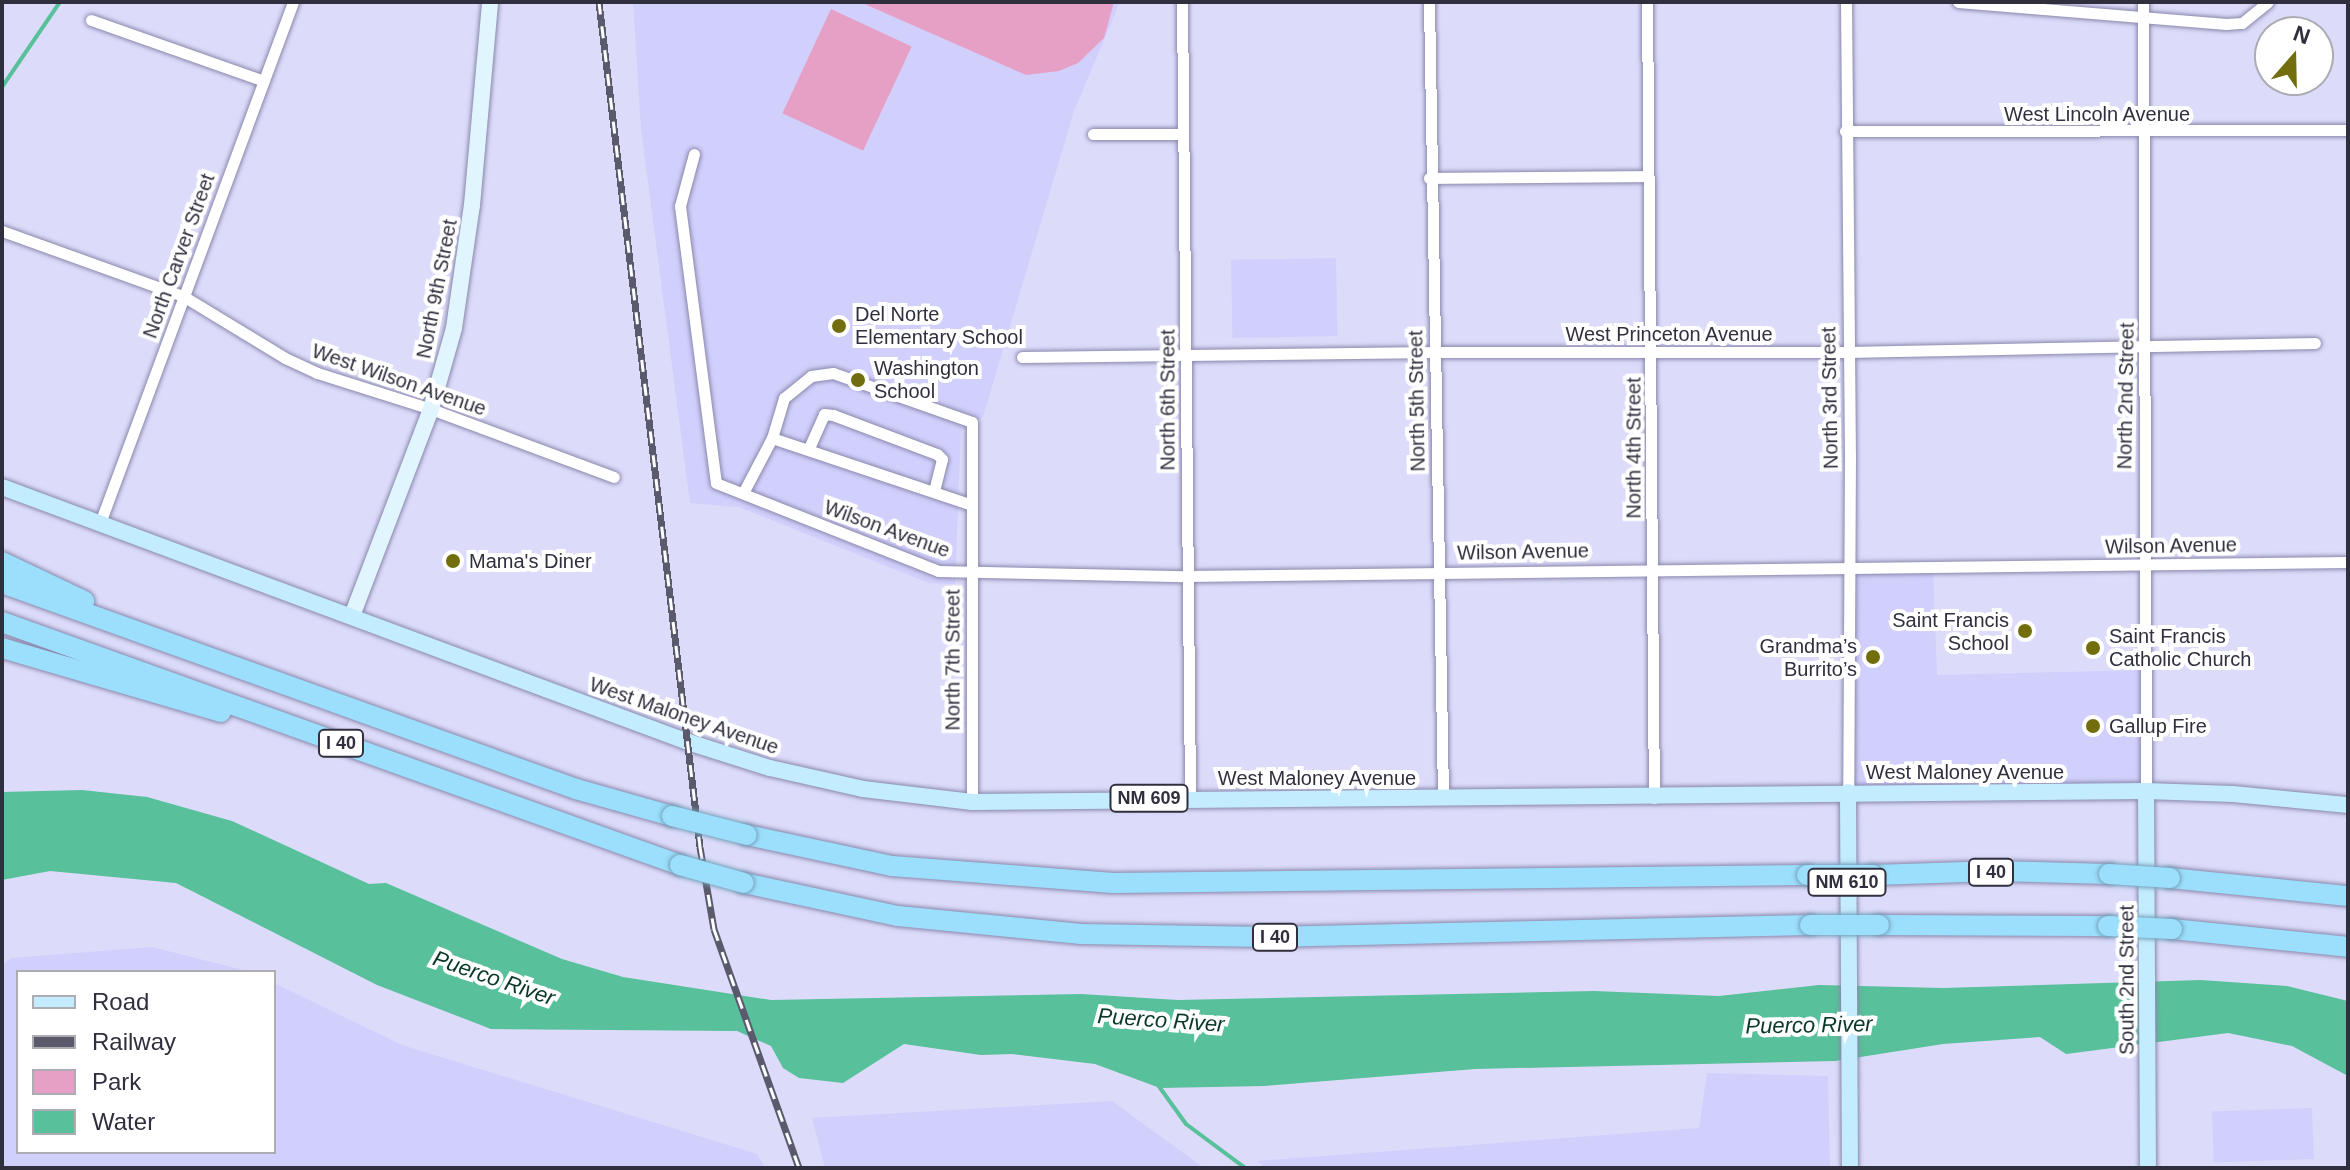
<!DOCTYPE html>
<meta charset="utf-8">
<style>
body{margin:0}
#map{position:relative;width:2350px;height:1170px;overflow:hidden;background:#dcdbfa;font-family:Arial,sans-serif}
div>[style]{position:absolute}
.built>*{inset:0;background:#d1cffc;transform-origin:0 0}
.green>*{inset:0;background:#e7a0c5;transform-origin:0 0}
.water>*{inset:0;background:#58c09a}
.stream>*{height:4px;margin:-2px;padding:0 2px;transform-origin:2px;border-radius:2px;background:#58c09a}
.roads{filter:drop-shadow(0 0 2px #8988ab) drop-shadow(0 0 2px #8988ab)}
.minor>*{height:11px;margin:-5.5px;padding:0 5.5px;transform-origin:5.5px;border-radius:5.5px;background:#fff}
.secondary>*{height:16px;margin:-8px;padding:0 8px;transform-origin:8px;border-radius:8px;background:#e1f5fe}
.primary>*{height:16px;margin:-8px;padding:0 8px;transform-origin:8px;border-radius:8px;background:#c3ecfe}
.motorway>*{height:20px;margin:-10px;padding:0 10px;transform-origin:10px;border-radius:10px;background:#9bdffd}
.rail>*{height:7px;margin-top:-3.5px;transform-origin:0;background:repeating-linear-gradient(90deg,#fff 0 12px,#5b5a6d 0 24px);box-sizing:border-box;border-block:2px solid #5b5a6d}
.bridges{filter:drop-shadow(0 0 2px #76a1ba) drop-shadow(0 0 2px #76a1ba)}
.motorway-bridge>*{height:20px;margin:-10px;padding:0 10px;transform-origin:10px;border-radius:10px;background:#9bdffd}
.dots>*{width:22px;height:22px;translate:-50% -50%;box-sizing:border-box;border:4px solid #fff;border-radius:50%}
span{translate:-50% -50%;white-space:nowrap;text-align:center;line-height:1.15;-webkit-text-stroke:8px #fff;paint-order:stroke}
.shield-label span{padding:2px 6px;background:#fff;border:2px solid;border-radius:6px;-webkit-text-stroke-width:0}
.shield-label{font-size:18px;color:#302f3e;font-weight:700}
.street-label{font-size:20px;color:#302f3e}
.poi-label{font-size:20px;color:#302f3e}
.left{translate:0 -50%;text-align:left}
.right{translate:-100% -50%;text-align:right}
.water-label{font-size:22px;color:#0a392a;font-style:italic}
.frame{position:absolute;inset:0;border:4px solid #302f3e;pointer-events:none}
.legend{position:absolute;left:16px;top:970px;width:260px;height:184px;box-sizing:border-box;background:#fff;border:2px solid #acacb2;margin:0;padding:10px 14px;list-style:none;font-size:24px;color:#302f3e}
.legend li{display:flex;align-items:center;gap:16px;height:40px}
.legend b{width:40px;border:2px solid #acacb2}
.north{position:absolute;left:2254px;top:16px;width:80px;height:80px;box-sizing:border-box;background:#fff;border:2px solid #acacb2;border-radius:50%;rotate:20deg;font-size:22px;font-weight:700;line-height:32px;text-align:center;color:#302f3e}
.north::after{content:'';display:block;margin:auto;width:28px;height:36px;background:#726e0e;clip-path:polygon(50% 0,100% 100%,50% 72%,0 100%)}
</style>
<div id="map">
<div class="built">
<i style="clip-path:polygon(633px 2px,1120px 2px,1074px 111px,983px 417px,961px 431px,955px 584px,929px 583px,739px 507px,690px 503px,641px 129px)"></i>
<i style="left:1336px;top:258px;width:78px;height:105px;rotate:89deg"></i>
<i style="clip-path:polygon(1933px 567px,1937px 675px,2143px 670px,2146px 791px,1848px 792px,1850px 568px)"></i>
<i style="clip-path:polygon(152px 947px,251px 972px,18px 972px,18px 1152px,274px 1152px,274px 983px,402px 1045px,757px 1154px,765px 1168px,2px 1168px,2px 965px,12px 958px)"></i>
<i style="clip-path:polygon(1707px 1073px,1828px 1076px,1830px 1168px,1266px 1168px,1257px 1161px,1699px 1128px)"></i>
<i style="clip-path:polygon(1112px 1101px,1204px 1168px,825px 1168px,812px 1118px)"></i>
<i style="left:2312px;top:1108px;width:51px;height:100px;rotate:88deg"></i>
</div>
<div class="green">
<i style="clip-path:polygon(860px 2px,1114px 2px,1104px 38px,1078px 63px,1059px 71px,1026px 75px)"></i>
<i style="left:831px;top:9px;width:89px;height:115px;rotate:25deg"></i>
</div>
<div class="water">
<i style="clip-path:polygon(82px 790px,147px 797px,232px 821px,369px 884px,386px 883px,562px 959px,623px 977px,771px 1000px,1081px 994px,1178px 1000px,1594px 991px,1719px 996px,1819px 985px,1943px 988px,2201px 980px,2287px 986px,2348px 1001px,2348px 1076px,2292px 1046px,2228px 1033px,2066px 1054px,2040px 1037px,1943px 1044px,1835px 1061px,1475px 1069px,1264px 1086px,1160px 1088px,1095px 1064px,1012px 1054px,981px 1055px,904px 1044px,843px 1083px,799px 1078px,783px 1068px,771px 1046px,737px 1031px,491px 1029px,377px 985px,176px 883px,50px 871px,2px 880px,2px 792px)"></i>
</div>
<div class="stream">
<i style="left:2px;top:87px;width:103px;rotate:-55.7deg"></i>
<i style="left:1158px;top:1085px;width:48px;rotate:54.3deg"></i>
<i style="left:1186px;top:1124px;width:74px;rotate:36.7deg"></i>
</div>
<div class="roads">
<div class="minor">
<i style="left:1182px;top:2px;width:795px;rotate:89.42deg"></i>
<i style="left:1429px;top:2px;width:796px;rotate:88.99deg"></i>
<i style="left:1647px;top:2px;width:796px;rotate:89.5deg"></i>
<i style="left:1846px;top:2px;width:453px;rotate:89.5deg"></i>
<i style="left:1850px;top:455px;width:337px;rotate:90.3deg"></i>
<i style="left:1958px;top:2px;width:269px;rotate:4.7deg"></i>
<i style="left:2226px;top:24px;width:16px;rotate:-4deg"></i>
<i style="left:2242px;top:23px;width:33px;rotate:-39deg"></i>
<i style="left:2143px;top:2px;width:789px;rotate:89.78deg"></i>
<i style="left:91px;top:20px;width:183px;rotate:19.4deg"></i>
<i style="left:1845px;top:131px;width:503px;rotate:-0.11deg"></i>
<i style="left:1093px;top:134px;width:90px"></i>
<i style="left:694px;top:154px;width:54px;rotate:105.1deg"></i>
<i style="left:680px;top:206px;width:279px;rotate:82.6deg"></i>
<i style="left:716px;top:483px;width:239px;rotate:21.6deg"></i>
<i style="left:938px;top:571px;width:247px;rotate:1.2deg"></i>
<i style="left:1185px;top:576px;width:1163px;rotate:-0.69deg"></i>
<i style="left:1429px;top:178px;width:219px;rotate:-0.5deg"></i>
<i style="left:2px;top:231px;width:192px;rotate:19.8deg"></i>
<i style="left:183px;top:296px;width:119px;rotate:31.3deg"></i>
<i style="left:285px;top:358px;width:35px;rotate:25deg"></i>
<i style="left:317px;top:373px;width:120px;rotate:17.5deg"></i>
<i style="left:431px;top:409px;width:195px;rotate:20.4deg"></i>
<i style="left:1022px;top:357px;width:413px;rotate:-0.7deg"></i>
<i style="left:1435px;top:352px;width:411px"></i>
<i style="left:1846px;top:352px;width:469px;rotate:-1.1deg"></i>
<i style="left:772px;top:438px;width:211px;rotate:18.5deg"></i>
<i style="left:809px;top:448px;width:37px;rotate:-66deg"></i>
<i style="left:824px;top:414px;width:9px;rotate:6deg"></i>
<i style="left:833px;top:415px;width:111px;rotate:20.6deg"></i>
<i style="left:937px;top:454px;width:7px;rotate:45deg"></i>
<i style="left:942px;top:459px;width:33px;rotate:104deg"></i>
<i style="left:743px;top:493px;width:62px;rotate:-62.2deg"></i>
<i style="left:772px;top:438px;width:42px;rotate:-73.3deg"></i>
<i style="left:784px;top:398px;width:35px;rotate:-39deg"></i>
<i style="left:811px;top:376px;width:22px;rotate:-8deg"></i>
<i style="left:833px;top:373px;width:147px;rotate:19.4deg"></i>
<i style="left:972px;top:422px;width:380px;rotate:90deg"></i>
<i style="left:100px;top:523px;width:556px;rotate:-69.67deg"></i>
</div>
<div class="secondary">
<i style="left:352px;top:616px;width:222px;rotate:-69.1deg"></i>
<i style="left:431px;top:409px;width:84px;rotate:-74.1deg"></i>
<i style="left:454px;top:328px;width:124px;rotate:-81.7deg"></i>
<i style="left:472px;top:205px;width:204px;rotate:-84.9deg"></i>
</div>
<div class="primary">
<i style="left:2px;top:487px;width:732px;rotate:20.39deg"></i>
<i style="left:688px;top:742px;width:86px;rotate:17.6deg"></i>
<i style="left:770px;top:768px;width:95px;rotate:12.7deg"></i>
<i style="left:863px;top:789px;width:110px;rotate:6.8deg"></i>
<i style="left:972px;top:802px;width:1174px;rotate:-0.54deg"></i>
<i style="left:2146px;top:791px;width:87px;rotate:2deg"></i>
<i style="left:2233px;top:794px;width:116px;rotate:5.5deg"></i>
<i style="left:2146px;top:791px;width:377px;rotate:89.7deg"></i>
<i style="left:1848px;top:792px;width:376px;rotate:89.7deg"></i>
</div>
<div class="motorway">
<i style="left:2px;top:562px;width:91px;rotate:25.4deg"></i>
<i style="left:2px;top:583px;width:610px;rotate:19.74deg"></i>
<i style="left:576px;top:789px;width:100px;rotate:15.7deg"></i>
<i style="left:2px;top:622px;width:720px;rotate:19.72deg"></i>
<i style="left:2px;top:648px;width:228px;rotate:16.3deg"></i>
<i style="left:747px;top:835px;width:148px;rotate:12.1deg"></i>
<i style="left:892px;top:866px;width:222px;rotate:4.4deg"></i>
<i style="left:1113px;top:883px;width:694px;rotate:-0.66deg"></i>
<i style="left:1873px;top:875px;width:124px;rotate:-1.8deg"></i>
<i style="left:1997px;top:871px;width:112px;rotate:1.5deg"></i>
<i style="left:2170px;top:878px;width:179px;rotate:5.8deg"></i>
<i style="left:744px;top:883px;width:157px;rotate:12.1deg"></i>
<i style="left:898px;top:916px;width:184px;rotate:5.6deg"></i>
<i style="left:1081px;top:934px;width:187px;rotate:0.9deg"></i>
<i style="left:1268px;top:937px;width:542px;rotate:-1.27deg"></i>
<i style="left:1879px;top:925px;width:229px;rotate:0.3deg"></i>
<i style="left:2172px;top:929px;width:177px;rotate:5.8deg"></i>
</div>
</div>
<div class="rail">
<i style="left:599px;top:2px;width:851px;rotate:83.18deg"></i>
<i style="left:700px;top:847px;width:83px;rotate:80.3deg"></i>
<i style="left:714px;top:929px;width:254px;rotate:70.4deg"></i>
</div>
<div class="bridges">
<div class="motorway-bridge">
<i style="left:672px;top:816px;width:77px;rotate:14.2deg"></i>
<i style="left:680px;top:865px;width:66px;rotate:15.7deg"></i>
<i style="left:2109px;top:874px;width:61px;rotate:3.8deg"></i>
<i style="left:1807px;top:875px;width:66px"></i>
<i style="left:1810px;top:925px;width:69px"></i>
<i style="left:2108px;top:926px;width:64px;rotate:2.7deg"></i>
</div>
</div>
<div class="dots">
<i style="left:839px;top:326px;background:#726e0e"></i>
<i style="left:858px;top:380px;background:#726e0e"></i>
<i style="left:453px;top:561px;background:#726e0e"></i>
<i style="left:2025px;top:631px;background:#726e0e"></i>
<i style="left:2093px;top:648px;background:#726e0e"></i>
<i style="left:1873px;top:657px;background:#726e0e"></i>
<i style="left:2093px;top:726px;background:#726e0e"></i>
</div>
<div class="shield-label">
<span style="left:341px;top:743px">I 40</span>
<span style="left:1149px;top:798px">NM 609</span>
<span style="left:1991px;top:872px">I 40</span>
<span style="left:1847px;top:882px">NM 610</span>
<span style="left:1275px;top:937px">I 40</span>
</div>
<div class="street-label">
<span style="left:2097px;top:114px">West Lincoln Avenue</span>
<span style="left:179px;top:256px;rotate:-70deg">North Carver Street</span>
<span style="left:437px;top:289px;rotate:-79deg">North 9th Street</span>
<span style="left:1669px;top:334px">West Princeton Avenue</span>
<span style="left:399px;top:380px;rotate:19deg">West Wilson Avenue</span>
<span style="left:2126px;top:396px;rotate:-89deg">North 2nd Street</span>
<span style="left:1830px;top:398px;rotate:-91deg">North 3rd Street</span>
<span style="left:1168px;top:400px;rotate:-90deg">North 6th Street</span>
<span style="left:1417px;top:401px;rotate:-91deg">North 5th Street</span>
<span style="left:1634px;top:448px;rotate:-90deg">North 4th Street</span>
<span style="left:887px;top:529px;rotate:20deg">Wilson Avenue</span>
<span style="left:2171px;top:546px;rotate:-1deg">Wilson Avenue</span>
<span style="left:1523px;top:552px;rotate:-1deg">Wilson Avenue</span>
<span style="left:953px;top:660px;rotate:-90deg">North 7th Street</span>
<span style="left:684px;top:716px;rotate:19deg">West Maloney Avenue</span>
<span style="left:1965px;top:772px">West Maloney Avenue</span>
<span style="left:1317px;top:778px">West Maloney Avenue</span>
<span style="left:2127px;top:980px;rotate:-90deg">South 2nd Street</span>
</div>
<div class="poi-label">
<span class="left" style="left:855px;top:326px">Del Norte<br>Elementary School</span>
<span class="left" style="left:874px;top:380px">Washington<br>School</span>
<span class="left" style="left:469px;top:561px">Mama's Diner</span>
<span class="right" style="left:2009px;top:632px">Saint Francis<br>School</span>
<span class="left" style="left:2109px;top:648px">Saint Francis<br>Catholic Church</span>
<span class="right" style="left:1857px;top:658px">Grandma’s<br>Burrito’s</span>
<span class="left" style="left:2109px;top:726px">Gallup Fire</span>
</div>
<div class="water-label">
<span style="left:494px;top:978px;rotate:19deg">Puerco River</span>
<span style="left:1161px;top:1020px;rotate:4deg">Puerco River</span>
<span style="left:1809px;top:1025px;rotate:-1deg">Puerco River</span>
</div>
<div class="frame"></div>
<ul class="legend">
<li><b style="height:10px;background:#c3ecfe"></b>Road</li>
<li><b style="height:10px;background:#5b5a6d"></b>Railway</li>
<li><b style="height:22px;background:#e7a0c5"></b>Park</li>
<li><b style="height:22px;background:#58c09a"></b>Water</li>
</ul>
<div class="north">N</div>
</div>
